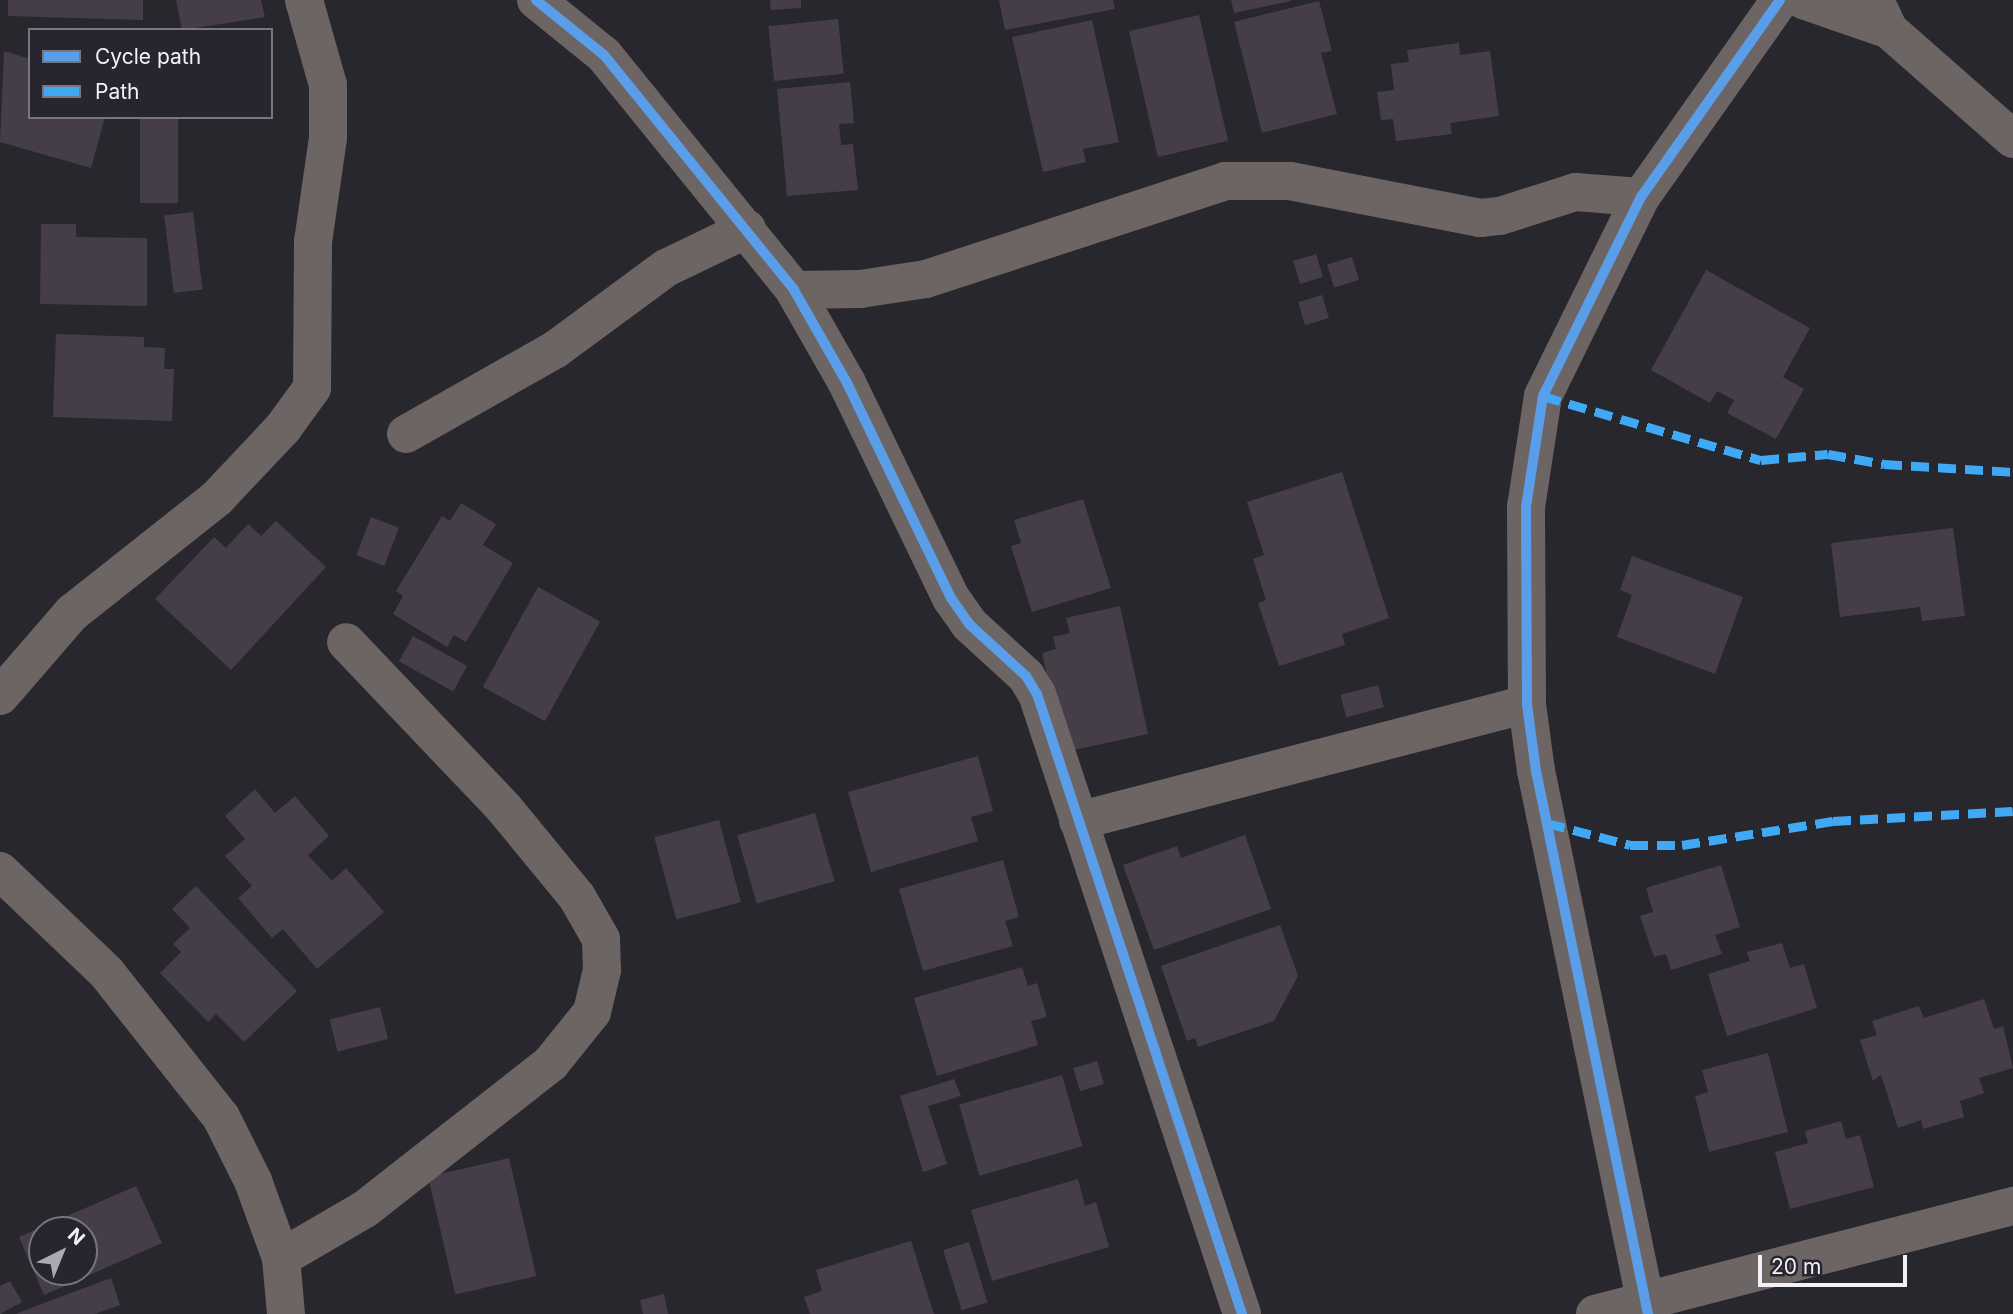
<!DOCTYPE html>
<style>
body{margin:0}
#map{position:relative;width:2013px;height:1314px;overflow:hidden;background:#28272d;font-family:Inter,sans-serif}
div>[style]{position:absolute}
.building>*{inset:0;background:#453e48;transform-origin:0 0}
.minor>*{height:38px;margin:-19px;padding:0 19px;transform-origin:19px;border-radius:19px;background:#6c6563}
.quiet>*{height:9px;margin-top:-4.5px;transform-origin:0;background:repeating-linear-gradient(90deg,#3fa9f5 0 18px,transparent 0 27px)}
.cycleway>*{height:10px;margin:-5px;padding:0 5px;transform-origin:5px;border-radius:5px;background:#5a9eea}
span{translate:-50% -50%;white-space:nowrap;text-align:center;line-height:1.15;-webkit-text-stroke:7px #27252f;paint-order:stroke}
.legend{position:absolute;left:28px;top:28px;width:245px;height:91px;box-sizing:border-box;background:#27252f;border:2px solid #78777f;margin:0;padding:9px 12px;list-style:none;font-size:21px;color:#f2f1f7}
.legend li{display:flex;align-items:center;gap:14px;height:35px}
.legend b{width:35px;border:2px solid #78777f}
.north{position:absolute;left:28px;top:1216px;width:70px;height:70px;box-sizing:border-box;background:#27252f;border:2px solid #78777f;border-radius:50%;rotate:43deg;font-size:19px;font-weight:700;line-height:28px;text-align:center;color:#f2f1f7}
.north::after{content:'';display:block;margin:auto;width:24px;height:32px;background:#abaab0;clip-path:polygon(50% 0,100% 100%,50% 72%,0 100%)}
.scale{position:absolute;left:1758px;top:1255px;width:149px;height:32px;box-sizing:border-box;border:4px solid #f2f1f7;border-top:0;padding-left:9px;font-size:21px;line-height:24px;white-space:nowrap;color:#f2f1f7;-webkit-text-stroke:5px #27252f;paint-order:stroke}
</style>
<div id="map">
<div class="building">
<i style="clip-path:polygon(8px 0,143px 0,143px 20px,8px 16px)"></i>
<i style="clip-path:polygon(176px 0,261px 0,265px 17px,182px 30px)"></i>
<i style="clip-path:polygon(770px 0,801px 0,801px 8px,771px 10px)"></i>
<i style="clip-path:polygon(999px 0,1113px 0,1115px 9px,1005px 30px)"></i>
<i style="clip-path:polygon(1231px 0,1291px 0,1291px 1px,1234px 13px)"></i>
<i style="clip-path:polygon(1319px 1px,1332px 51px,1321px 53px,1337px 114px,1262px 133px,1234px 22px)"></i>
<i style="left:1199px;top:15px;width:129px;height:72px;rotate:77deg"></i>
<i style="left:838px;top:19px;width:55px;height:70px;rotate:84deg"></i>
<i style="clip-path:polygon(1092px 20px,1119px 142px,1083px 149px,1086px 162px,1043px 172px,1012px 37px)"></i>
<i style="clip-path:polygon(1459px 43px,1460px 55px,1490px 51px,1499px 116px,1450px 123px,1452px 134px,1396px 141px,1393px 119px,1381px 120px,1377px 92px,1394px 90px,1391px 64px,1409px 62px,1407px 50px)"></i>
<i style="clip-path:polygon(4px 51px,30px 59px,30px 117px,105px 117px,91px 168px,0 142px)"></i>
<i style="clip-path:polygon(850px 82px,854px 123px,839px 124px,841px 145px,853px 144px,858px 190px,787px 196px,777px 89px)"></i>
<i style="left:140px;top:117px;width:38px;height:86px"></i>
<i style="left:193px;top:212px;width:78px;height:29px;rotate:83deg"></i>
<i style="clip-path:polygon(41px 224px,76px 224px,76px 237px,147px 238px,147px 306px,40px 304px)"></i>
<i style="left:1316px;top:254px;width:24px;height:24px;rotate:73deg"></i>
<i style="left:1352px;top:257px;width:24px;height:26px;rotate:73deg"></i>
<i style="clip-path:polygon(1706px 270px,1810px 328px,1783px 377px,1804px 389px,1776px 439px,1727px 413px,1734px 400px,1717px 391px,1710px 403px,1651px 370px)"></i>
<i style="left:1322px;top:295px;width:24px;height:25px;rotate:73deg"></i>
<i style="clip-path:polygon(56px 334px,144px 337px,144px 347px,165px 348px,164px 369px,174px 369px,172px 421px,53px 417px)"></i>
<i style="clip-path:polygon(1342px 472px,1389px 618px,1342px 634px,1345px 645px,1279px 666px,1258px 603px,1266px 600px,1253px 559px,1264px 555px,1247px 502px)"></i>
<i style="clip-path:polygon(1083px 499px,1111px 588px,1032px 612px,1011px 546px,1021px 543px,1014px 520px)"></i>
<i style="clip-path:polygon(461px 503px,496px 524px,483px 545px,513px 563px,466px 642px,454px 635px,447px 647px,393px 614px,403px 596px,396px 591px,442px 516px,450px 521px)"></i>
<i style="left:371px;top:517px;width:30px;height:41px;rotate:21deg"></i>
<i style="clip-path:polygon(276px 521px,326px 567px,231px 670px,155px 599px,214px 537px,226px 548px,248px 524px,261px 536px)"></i>
<i style="clip-path:polygon(1953px 528px,1965px 616px,1922px 621px,1920px 607px,1840px 617px,1831px 543px)"></i>
<i style="clip-path:polygon(1632px 556px,1743px 597px,1715px 674px,1617px 637px,1632px 595px,1620px 590px)"></i>
<i style="left:538px;top:587px;width:71px;height:114px;rotate:29deg"></i>
<i style="clip-path:polygon(1120px 606px,1148px 734px,1064px 752px,1042px 653px,1056px 649px,1053px 637px,1070px 633px,1066px 618px)"></i>
<i style="left:413px;top:636px;width:62px;height:29px;rotate:29deg"></i>
<i style="left:1378px;top:685px;width:23px;height:39px;rotate:75deg"></i>
<i style="clip-path:polygon(978px 756px,993px 811px,971px 817px,978px 841px,871px 872px,848px 792px)"></i>
<i style="clip-path:polygon(255px 789px,275px 813px,295px 796px,329px 836px,308px 855px,332px 881px,346px 868px,384px 912px,317px 969px,283px 929px,272px 938px,238px 898px,252px 886px,225px 856px,245px 839px,225px 816px)"></i>
<i style="left:815px;top:813px;width:71px;height:81px;rotate:74deg"></i>
<i style="left:719px;top:820px;width:85px;height:67px;rotate:75deg"></i>
<i style="clip-path:polygon(1245px 835px,1271px 909px,1154px 950px,1123px 865px,1177px 846px,1181px 858px)"></i>
<i style="clip-path:polygon(1003px 860px,1019px 917px,1005px 921px,1013px 946px,923px 971px,899px 889px)"></i>
<i style="clip-path:polygon(1721px 865px,1740px 927px,1715px 935px,1722px 954px,1671px 970px,1666px 954px,1654px 957px,1640px 916px,1653px 912px,1646px 888px)"></i>
<i style="clip-path:polygon(196px 886px,297px 991px,244px 1042px,216px 1014px,208px 1022px,160px 973px,181px 952px,173px 944px,190px 928px,172px 909px)"></i>
<i style="clip-path:polygon(1280px 925px,1298px 976px,1274px 1021px,1198px 1047px,1195px 1038px,1187px 1041px,1161px 966px)"></i>
<i style="clip-path:polygon(1782px 943px,1790px 968px,1804px 964px,1817px 1008px,1727px 1036px,1708px 974px,1750px 961px,1747px 952px)"></i>
<i style="clip-path:polygon(1022px 967px,1028px 986px,1037px 983px,1047px 1017px,1031px 1021px,1038px 1045px,937px 1076px,914px 998px)"></i>
<i style="clip-path:polygon(1984px 999px,1994px 1029px,2003px 1026px,2013px 1068px,1979px 1078px,1984px 1093px,1960px 1101px,1964px 1117px,1923px 1129px,1921px 1120px,1898px 1128px,1881px 1075px,1873px 1081px,1860px 1040px,1877px 1035px,1872px 1021px,1919px 1006px,1924px 1018px)"></i>
<i style="left:380px;top:1007px;width:33px;height:52px;rotate:76deg"></i>
<i style="clip-path:polygon(1768px 1053px,1788px 1132px,1709px 1152px,1695px 1096px,1708px 1092px,1702px 1070px)"></i>
<i style="left:1097px;top:1061px;width:24px;height:25px;rotate:73deg"></i>
<i style="left:1062px;top:1075px;width:74px;height:107px;rotate:74deg"></i>
<i style="clip-path:polygon(954px 1079px,961px 1096px,928px 1106px,947px 1164px,923px 1172px,900px 1096px)"></i>
<i style="clip-path:polygon(1841px 1121px,1846px 1139px,1860px 1135px,1874px 1187px,1790px 1209px,1775px 1152px,1808px 1143px,1805px 1131px)"></i>
<i style="left:509px;top:1158px;width:121px;height:83px;rotate:77deg"></i>
<i style="clip-path:polygon(1078px 1179px,1085px 1206px,1096px 1202px,1109px 1247px,992px 1281px,971px 1210px)"></i>
<i style="clip-path:polygon(evenodd,136px 1186px,162px 1243px,44px 1295px,19px 1237px,136px 1186px,42px 1230px,84px 1230px,84px 1272px,42px 1272px,42px 1230px)"></i>
<i style="clip-path:polygon(911px 1241px,934px 1314px,810px 1314px,804px 1297px,822px 1291px,816px 1270px)"></i>
<i style="left:969px;top:1242px;width:63px;height:27px;rotate:73deg"></i>
<i style="clip-path:polygon(111px 1278px,120px 1305px,95px 1314px,15px 1314px)"></i>
<i style="clip-path:polygon(10px 1281px,22px 1302px,0 1314px,0 1286px)"></i>
<i style="clip-path:polygon(664px 1294px,668px 1314px,643px 1314px,640px 1300px)"></i>
</div>
<div class="minor">
<i style="left:536px;top:0;width:87px;rotate:39deg"></i>
<i style="left:604px;top:55px;width:302px;rotate:51deg"></i>
<i style="left:794px;top:290px;width:107px;rotate:60.3deg"></i>
<i style="left:847px;top:383px;width:239px;rotate:64.2deg"></i>
<i style="left:951px;top:598px;width:32px;rotate:55deg"></i>
<i style="left:969px;top:624px;width:77px;rotate:42.4deg"></i>
<i style="left:1026px;top:676px;width:21px;rotate:59deg"></i>
<i style="left:1037px;top:694px;width:653px;rotate:71.7deg"></i>
<i style="left:1803px;top:0;width:91px;rotate:19.2deg"></i>
<i style="left:1875px;top:0;width:33px;rotate:65deg"></i>
<i style="left:1889px;top:30px;width:165px;rotate:41.3deg"></i>
<i style="left:794px;top:290px;width:66px;rotate:-0.9deg"></i>
<i style="left:860px;top:289px;width:67px;rotate:-8.6deg"></i>
<i style="left:926px;top:279px;width:315px;rotate:-18.1deg"></i>
<i style="left:1225px;top:181px;width:65px"></i>
<i style="left:1290px;top:181px;width:194px;rotate:11deg"></i>
<i style="left:1480px;top:218px;width:20px;rotate:-6deg"></i>
<i style="left:1500px;top:216px;width:79px;rotate:-17.7deg"></i>
<i style="left:1575px;top:192px;width:66px;rotate:4.3deg"></i>
<i style="left:406px;top:434px;width:172px;rotate:-29.5deg"></i>
<i style="left:556px;top:349px;width:137px;rotate:-36.4deg"></i>
<i style="left:666px;top:268px;width:90px;rotate:-25.7deg"></i>
<i style="left:0;top:696px;width:110px;rotate:-49.1deg"></i>
<i style="left:72px;top:613px;width:185px;rotate:-38.4deg"></i>
<i style="left:217px;top:498px;width:96px;rotate:-46.7deg"></i>
<i style="left:283px;top:428px;width:49px;rotate:-54.1deg"></i>
<i style="left:312px;top:388px;width:146px;rotate:-89.6deg"></i>
<i style="left:313px;top:242px;width:105px;rotate:-81.8deg"></i>
<i style="left:328px;top:138px;width:53px;rotate:-90deg"></i>
<i style="left:328px;top:85px;width:88px;rotate:-105.8deg"></i>
<i style="left:1078px;top:821px;width:464px;rotate:-14.6deg"></i>
<i style="left:0;top:871px;width:146px;rotate:43.6deg"></i>
<i style="left:106px;top:972px;width:185px;rotate:51.6deg"></i>
<i style="left:221px;top:1117px;width:72px;rotate:63.4deg"></i>
<i style="left:253px;top:1181px;width:82px;rotate:70deg"></i>
<i style="left:281px;top:1258px;width:56px;rotate:84.9deg"></i>
<i style="left:281px;top:1258px;width:97px;rotate:-30.3deg"></i>
<i style="left:365px;top:1209px;width:236px;rotate:-38.1deg"></i>
<i style="left:551px;top:1063px;width:65px;rotate:-51.2deg"></i>
<i style="left:592px;top:1012px;width:43px;rotate:-76.6deg"></i>
<i style="left:602px;top:970px;width:31px;rotate:-92deg"></i>
<i style="left:601px;top:939px;width:48px;rotate:-119.7deg"></i>
<i style="left:577px;top:897px;width:115px;rotate:-129.4deg"></i>
<i style="left:504px;top:808px;width:229px;rotate:-133.6deg"></i>
<i style="left:1595px;top:1314px;width:432px;rotate:-14.5deg"></i>
<i style="left:1648px;top:1314px;width:554px;rotate:-101.65deg"></i>
<i style="left:1536px;top:771px;width:68px;rotate:-97.7deg"></i>
<i style="left:1527px;top:704px;width:197px;rotate:-90.3deg"></i>
<i style="left:1526px;top:507px;width:112px;rotate:-81.3deg"></i>
<i style="left:1543px;top:396px;width:222px;rotate:-63.8deg"></i>
<i style="left:1641px;top:197px;width:241px;rotate:-54.8deg"></i>
</div>
<div class="quiet">
<i style="left:1543px;top:396px;width:227px;rotate:16.4deg"></i>
<i style="left:1761px;top:460px;width:67px;rotate:-5.1deg"></i>
<i style="left:1828px;top:454px;width:57px;rotate:10.1deg"></i>
<i style="left:1884px;top:464px;width:129px;rotate:3.5deg"></i>
<i style="left:1547px;top:823px;width:86px;rotate:14.8deg"></i>
<i style="left:1630px;top:845px;width:52px"></i>
<i style="left:1682px;top:845px;width:153px;rotate:-9deg"></i>
<i style="left:1833px;top:821px;width:180px;rotate:-3.2deg"></i>
</div>
<div class="cycleway">
<i style="left:536px;top:0;width:87px;rotate:39deg"></i>
<i style="left:604px;top:55px;width:302px;rotate:51deg"></i>
<i style="left:794px;top:290px;width:107px;rotate:60.3deg"></i>
<i style="left:847px;top:383px;width:239px;rotate:64.2deg"></i>
<i style="left:951px;top:598px;width:32px;rotate:55deg"></i>
<i style="left:969px;top:624px;width:77px;rotate:42.4deg"></i>
<i style="left:1026px;top:676px;width:21px;rotate:59deg"></i>
<i style="left:1037px;top:694px;width:653px;rotate:71.7deg"></i>
<i style="left:1648px;top:1314px;width:554px;rotate:-101.65deg"></i>
<i style="left:1536px;top:771px;width:68px;rotate:-97.7deg"></i>
<i style="left:1527px;top:704px;width:197px;rotate:-90.3deg"></i>
<i style="left:1526px;top:507px;width:112px;rotate:-81.3deg"></i>
<i style="left:1543px;top:396px;width:222px;rotate:-63.8deg"></i>
<i style="left:1641px;top:197px;width:241px;rotate:-54.8deg"></i>
</div>
<ul class="legend">
<li><b style="height:9px;background:#5a9eea"></b>Cycle path</li>
<li><b style="height:9px;background:#3fa9f5"></b>Path</li>
</ul>
<div class="north">N</div>
<div class="scale">20 m</div>
</div>
